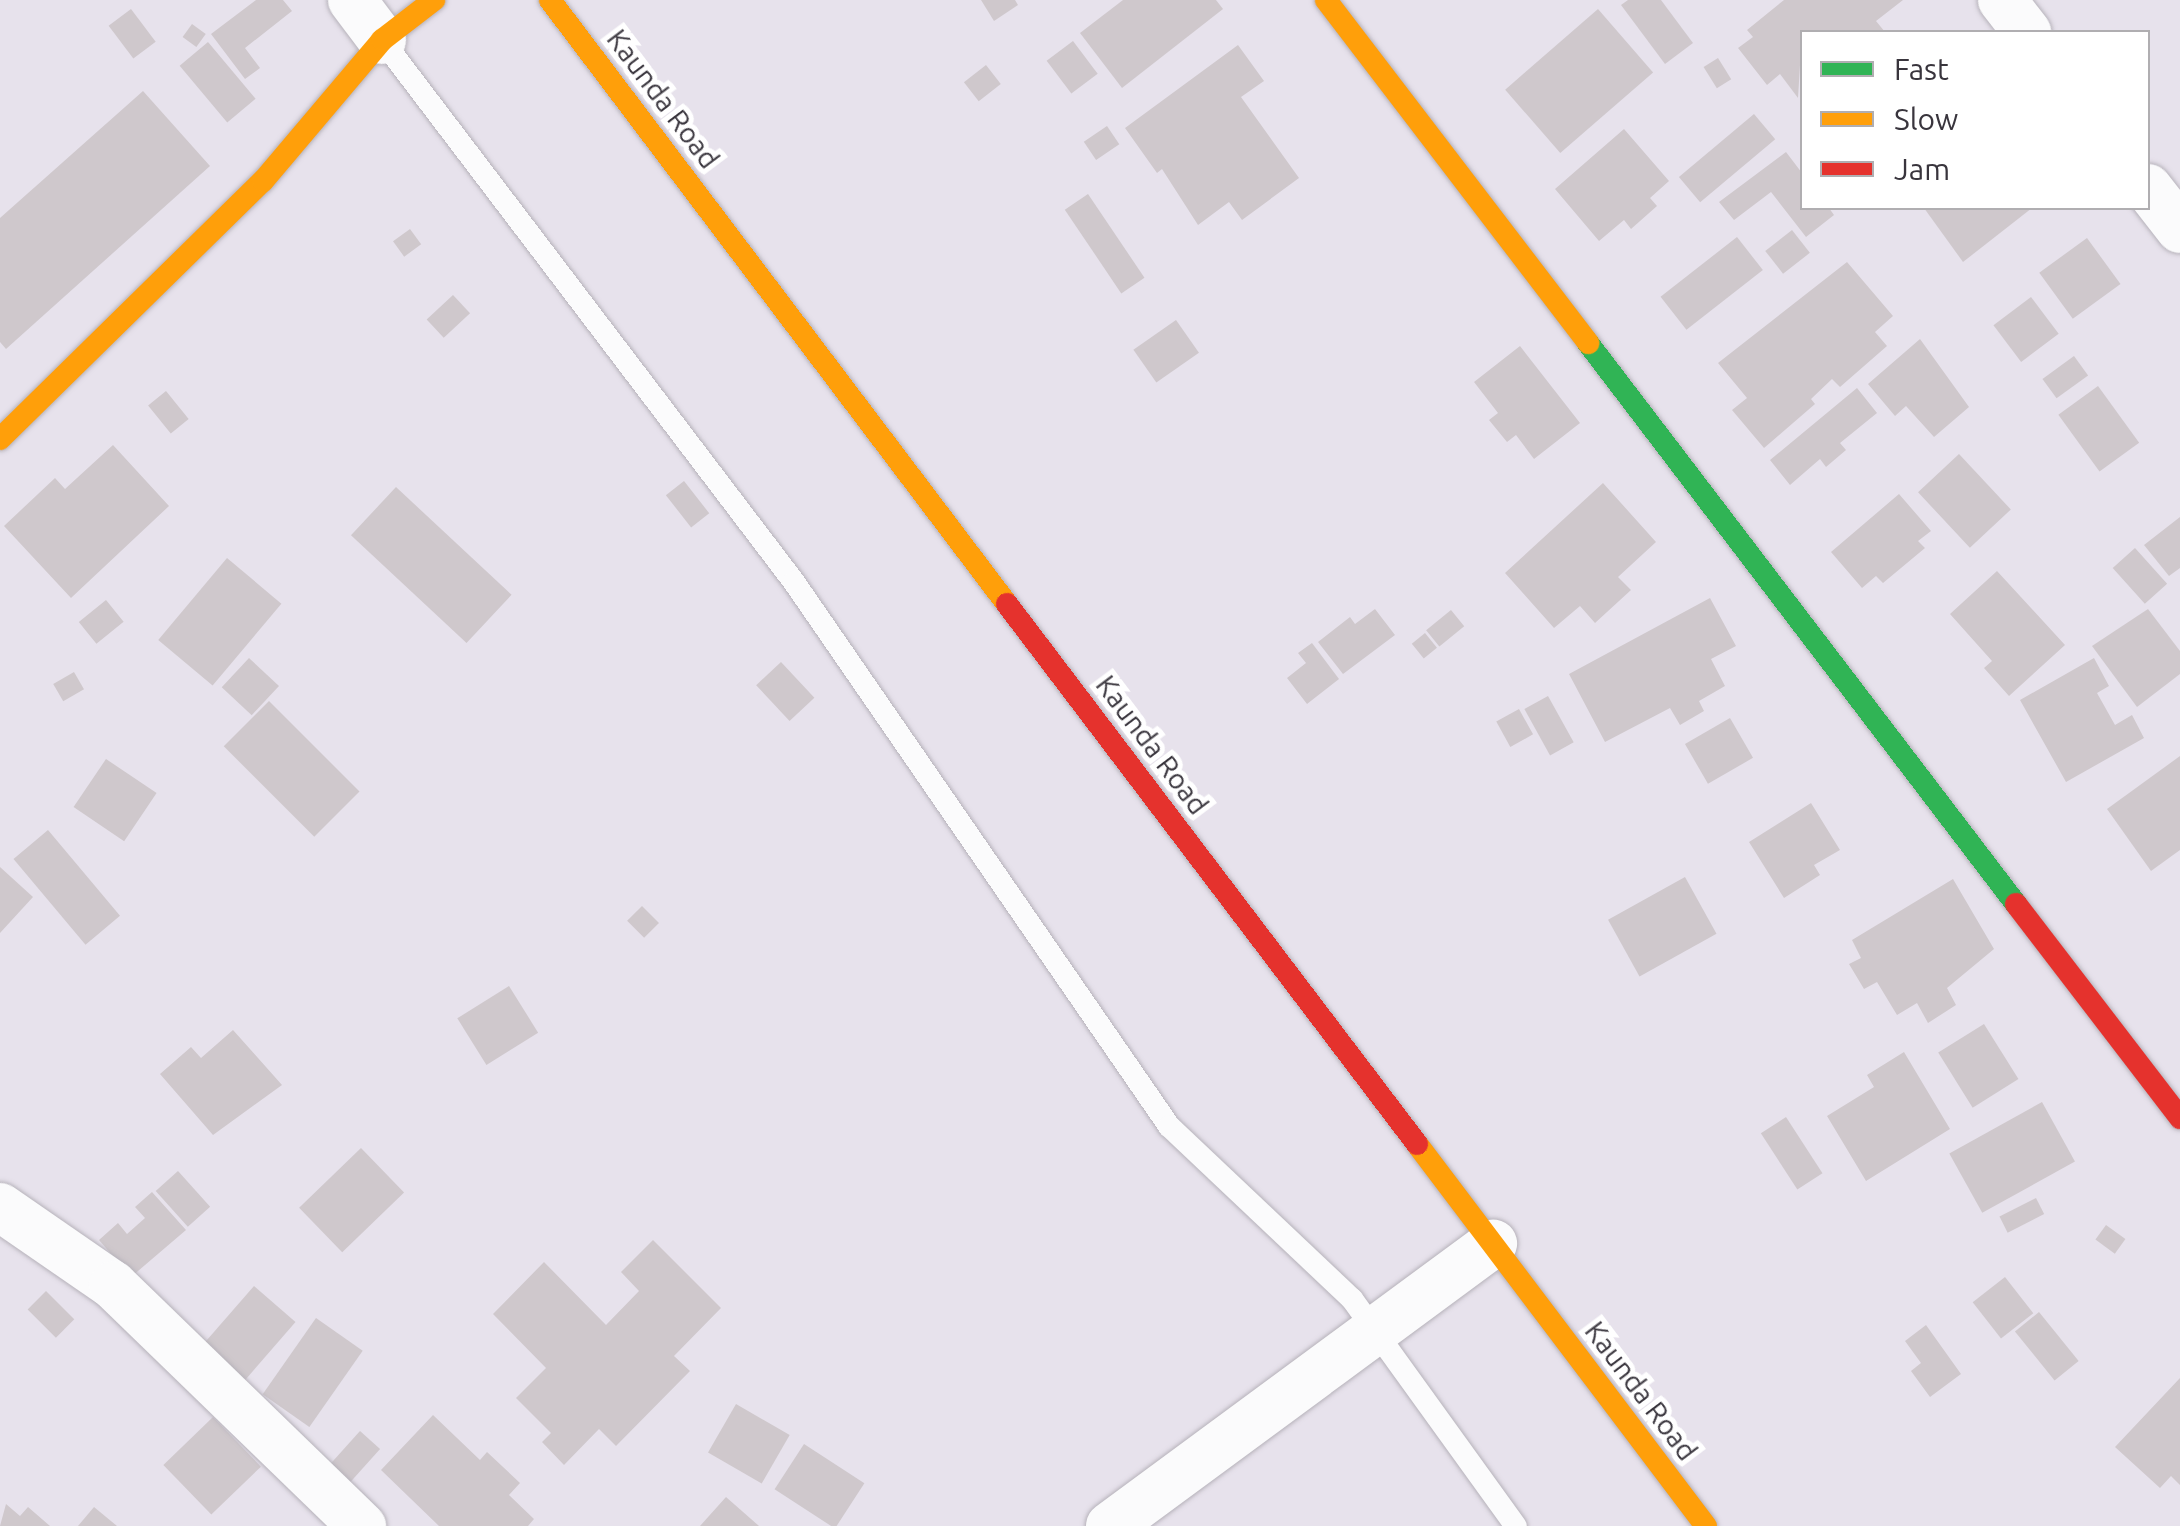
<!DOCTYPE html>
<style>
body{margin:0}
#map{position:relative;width:2180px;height:1526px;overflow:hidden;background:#e7e2ec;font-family:Ubuntu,sans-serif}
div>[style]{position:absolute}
.building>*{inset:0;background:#cfc8cc;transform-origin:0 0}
.roads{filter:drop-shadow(0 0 2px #b6b2ba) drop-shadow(0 0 2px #b6b2ba)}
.lane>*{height:22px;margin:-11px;padding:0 11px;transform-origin:11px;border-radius:11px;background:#fbfbfc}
.street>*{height:48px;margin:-24px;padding:0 24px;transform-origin:24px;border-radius:24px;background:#fbfbfc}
.fast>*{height:22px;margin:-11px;padding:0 11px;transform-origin:11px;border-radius:11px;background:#30b455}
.slow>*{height:22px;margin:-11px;padding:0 11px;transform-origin:11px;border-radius:11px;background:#ff9f0a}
.jam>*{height:22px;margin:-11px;padding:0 11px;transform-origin:11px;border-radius:11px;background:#e5322d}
span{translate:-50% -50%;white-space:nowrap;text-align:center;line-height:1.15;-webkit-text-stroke:10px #fff;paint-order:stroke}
.street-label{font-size:28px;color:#39353d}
.legend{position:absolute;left:1800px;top:30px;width:350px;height:180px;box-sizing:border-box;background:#fff;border:2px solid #b0aeb1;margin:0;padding:12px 18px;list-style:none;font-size:30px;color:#39353d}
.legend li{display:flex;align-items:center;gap:20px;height:50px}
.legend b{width:50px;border:2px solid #b0aeb1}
</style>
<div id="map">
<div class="building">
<i style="clip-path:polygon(256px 0,283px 0,292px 11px,245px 48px,260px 68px,245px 79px,211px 34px)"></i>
<i style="clip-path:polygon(981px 0,1015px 0,1018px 5px,994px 21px)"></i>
<i style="clip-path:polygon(1123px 0,1216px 0,1223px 9px,1122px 88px,1080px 33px)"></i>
<i style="clip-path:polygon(1628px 0,1661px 0,1693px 43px,1665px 64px,1621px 5px)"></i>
<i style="clip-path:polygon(1784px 0,1903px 0,1876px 21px,1885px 32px,1802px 32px,1798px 98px,1780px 74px,1767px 85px,1738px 48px,1753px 37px,1747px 30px)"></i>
<i style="left:131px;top:9px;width:41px;height:28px;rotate:53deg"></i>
<i style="left:1598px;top:9px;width:84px;height:123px;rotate:49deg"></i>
<i style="left:192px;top:24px;width:17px;height:16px;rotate:36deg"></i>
<i style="left:1073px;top:41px;width:41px;height:33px;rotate:53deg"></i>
<i style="left:208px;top:42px;width:74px;height:37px;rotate:50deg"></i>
<i style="clip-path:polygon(1238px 45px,1264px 81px,1241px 97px,1299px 178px,1242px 220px,1229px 202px,1198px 225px,1162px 169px,1157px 173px,1125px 128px)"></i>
<i style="left:1718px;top:58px;width:25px;height:17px;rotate:58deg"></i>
<i style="left:986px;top:65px;width:24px;height:28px;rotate:52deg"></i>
<i style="clip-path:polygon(143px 91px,210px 166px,6px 349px,0 342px,0 218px)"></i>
<i style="left:1754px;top:114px;width:33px;height:98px;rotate:50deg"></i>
<i style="left:1107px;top:126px;width:22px;height:28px;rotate:56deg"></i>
<i style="clip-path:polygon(1624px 129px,1669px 181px,1650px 198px,1657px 206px,1631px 229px,1624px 220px,1599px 241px,1555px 189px)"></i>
<i style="clip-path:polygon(1786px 152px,1802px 173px,1802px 208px,1829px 208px,1834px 215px,1806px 237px,1771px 192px,1734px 220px,1719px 202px)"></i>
<i style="left:1088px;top:194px;width:101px;height:28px;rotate:56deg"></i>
<i style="clip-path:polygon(1924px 208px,2032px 208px,1963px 262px)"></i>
<i style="left:410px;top:229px;width:19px;height:21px;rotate:54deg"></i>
<i style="left:1792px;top:230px;width:29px;height:34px;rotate:52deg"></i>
<i style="left:1737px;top:237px;width:42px;height:97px;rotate:52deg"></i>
<i style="left:2087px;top:238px;width:57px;height:59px;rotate:54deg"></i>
<i style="clip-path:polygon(1847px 262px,1893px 316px,1875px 332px,1887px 346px,1840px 387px,1832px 379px,1811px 399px,1815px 404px,1764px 448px,1732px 410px,1747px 398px,1718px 363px)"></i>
<i style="left:453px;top:295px;width:25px;height:36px;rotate:47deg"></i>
<i style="left:2031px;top:297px;width:46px;height:47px;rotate:53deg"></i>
<i style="left:1176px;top:320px;width:40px;height:52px;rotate:55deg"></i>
<i style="clip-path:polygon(1920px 339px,1969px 407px,1934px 437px,1906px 406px,1895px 416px,1868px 384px)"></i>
<i style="clip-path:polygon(1520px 346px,1580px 423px,1534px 459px,1516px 435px,1507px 442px,1489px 420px,1498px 413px,1474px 382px)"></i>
<i style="left:2074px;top:356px;width:24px;height:39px;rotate:54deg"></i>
<i style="left:2098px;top:386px;width:70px;height:49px;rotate:54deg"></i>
<i style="clip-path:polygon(1857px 388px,1877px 413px,1840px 443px,1846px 450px,1826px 467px,1820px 459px,1790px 485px,1770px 460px)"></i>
<i style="left:166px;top:391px;width:36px;height:23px;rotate:51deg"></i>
<i style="clip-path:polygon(113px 445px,169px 506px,71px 598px,4px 526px,55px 478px,65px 489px)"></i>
<i style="left:1959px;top:454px;width:76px;height:56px;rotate:47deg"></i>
<i style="left:684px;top:481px;width:41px;height:23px;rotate:52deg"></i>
<i style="clip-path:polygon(1603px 483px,1656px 542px,1618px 577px,1631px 590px,1595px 623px,1580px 606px,1554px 628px,1505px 573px)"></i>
<i style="left:396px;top:487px;width:158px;height:66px;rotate:43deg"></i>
<i style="clip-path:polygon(1899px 494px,1931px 531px,1918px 541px,1925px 548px,1883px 583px,1876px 576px,1862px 588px,1831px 552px)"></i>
<i style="clip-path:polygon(2180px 517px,2180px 568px,2169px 576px,2144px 545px)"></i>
<i style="left:2135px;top:548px;width:48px;height:30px;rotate:48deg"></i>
<i style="left:227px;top:558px;width:71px;height:107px;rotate:40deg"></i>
<i style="clip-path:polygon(1997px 571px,2065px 645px,2009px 696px,1984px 668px,1992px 661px,1950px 614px)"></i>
<i style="clip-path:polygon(1710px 598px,1736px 646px,1711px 659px,1725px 686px,1699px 701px,1704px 711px,1680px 725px,1670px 708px,1605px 742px,1569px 674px)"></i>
<i style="left:106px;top:600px;width:28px;height:35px;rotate:51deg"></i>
<i style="clip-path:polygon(1375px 609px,1395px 635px,1343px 674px,1318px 642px,1350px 617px,1355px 624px)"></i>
<i style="clip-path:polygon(2148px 609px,2180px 651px,2180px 674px,2137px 707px,2092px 646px)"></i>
<i style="left:1451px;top:610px;width:21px;height:32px;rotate:51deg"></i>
<i style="left:1425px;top:633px;width:19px;height:17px;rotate:51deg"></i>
<i style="clip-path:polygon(1312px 643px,1339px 679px,1307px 704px,1287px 678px,1306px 663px,1298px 653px)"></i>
<i style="left:249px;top:658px;width:41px;height:40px;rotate:43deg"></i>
<i style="clip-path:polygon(2094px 658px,2109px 686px,2097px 693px,2115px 725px,2132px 715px,2144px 738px,2066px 782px,2020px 700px)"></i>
<i style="left:781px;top:662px;width:49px;height:34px;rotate:47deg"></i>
<i style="left:74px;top:672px;width:20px;height:24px;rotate:60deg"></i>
<i style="left:1548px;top:696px;width:53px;height:27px;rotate:61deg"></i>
<i style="left:269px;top:701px;width:128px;height:64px;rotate:45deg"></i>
<i style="left:1519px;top:709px;width:29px;height:26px;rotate:61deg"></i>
<i style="left:1730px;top:718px;width:46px;height:52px;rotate:60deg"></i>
<i style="clip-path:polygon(2180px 756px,2180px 850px,2151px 871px,2107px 809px)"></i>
<i style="left:106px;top:759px;width:61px;height:58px;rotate:34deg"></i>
<i style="clip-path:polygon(1811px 803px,1840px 850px,1814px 865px,1820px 875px,1784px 898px,1749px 842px)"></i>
<i style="left:48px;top:830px;width:112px;height:45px;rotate:50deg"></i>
<i style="clip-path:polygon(0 867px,33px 897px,0 933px)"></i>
<i style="left:1685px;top:877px;width:65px;height:88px;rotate:61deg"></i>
<i style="clip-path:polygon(1953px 879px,1994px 949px,1947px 988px,1956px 1005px,1928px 1023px,1917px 1003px,1897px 1015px,1877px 982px,1864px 989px,1849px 964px,1861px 958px,1852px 940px)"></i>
<i style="left:642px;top:906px;width:24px;height:21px;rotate:45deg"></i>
<i style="left:509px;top:986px;width:55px;height:61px;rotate:58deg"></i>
<i style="left:1984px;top:1024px;width:65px;height:54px;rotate:58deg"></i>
<i style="clip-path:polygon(233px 1030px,282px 1085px,213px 1135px,160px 1074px,191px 1047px,201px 1058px)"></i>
<i style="clip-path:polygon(1904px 1052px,1950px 1129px,1866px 1181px,1827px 1116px,1874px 1087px,1867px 1075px)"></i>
<i style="left:2042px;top:1102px;width:68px;height:106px;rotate:61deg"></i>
<i style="left:1786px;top:1117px;width:67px;height:30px;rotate:57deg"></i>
<i style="left:361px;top:1148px;width:62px;height:86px;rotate:46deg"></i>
<i style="left:178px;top:1171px;width:48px;height:30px;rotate:48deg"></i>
<i style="clip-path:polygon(152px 1192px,186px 1230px,131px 1277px,99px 1240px,118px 1223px,127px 1234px,145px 1218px,135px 1207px)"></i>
<i style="left:2036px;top:1198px;width:18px;height:41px;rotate:63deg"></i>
<i style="left:2106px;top:1225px;width:24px;height:18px;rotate:36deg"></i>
<i style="clip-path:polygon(653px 1240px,721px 1308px,674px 1356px,690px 1371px,616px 1446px,599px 1429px,564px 1465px,542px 1442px,551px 1433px,516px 1398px,546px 1368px,493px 1314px,544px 1262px,606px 1325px,639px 1291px,621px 1272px)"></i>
<i style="left:2005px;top:1277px;width:46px;height:41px;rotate:52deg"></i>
<i style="left:254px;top:1286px;width:55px;height:79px;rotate:41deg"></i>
<i style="left:46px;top:1291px;width:40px;height:26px;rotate:45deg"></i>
<i style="left:2039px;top:1312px;width:63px;height:31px;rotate:51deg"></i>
<i style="left:316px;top:1318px;width:57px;height:93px;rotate:35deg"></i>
<i style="clip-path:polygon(1926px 1325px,1961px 1374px,1930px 1397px,1911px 1371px,1921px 1363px,1905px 1341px)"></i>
<i style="clip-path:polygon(2180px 1378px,2180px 1485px,2171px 1476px,2160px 1488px,2115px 1447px)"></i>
<i style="left:736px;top:1404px;width:62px;height:56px;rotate:30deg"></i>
<i style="clip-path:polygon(433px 1415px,480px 1460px,487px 1452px,520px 1483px,509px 1495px,534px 1519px,528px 1526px,439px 1526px,381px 1470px)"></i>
<i style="left:213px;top:1417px;width:69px;height:69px;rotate:46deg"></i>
<i style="left:360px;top:1431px;width:27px;height:46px;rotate:42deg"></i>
<i style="left:804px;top:1444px;width:72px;height:54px;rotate:33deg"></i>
<i style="clip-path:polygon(726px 1497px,759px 1526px,700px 1526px)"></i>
<i style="clip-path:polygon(6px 1504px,20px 1516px,28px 1507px,50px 1526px,0 1526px)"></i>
<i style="clip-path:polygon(94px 1507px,117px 1526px,78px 1526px)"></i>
</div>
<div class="roads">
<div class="lane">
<i style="left:382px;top:40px;width:681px;rotate:52.76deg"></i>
<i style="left:794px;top:582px;width:661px;rotate:55.42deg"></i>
<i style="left:1169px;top:1126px;width:252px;rotate:43.4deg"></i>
<i style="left:1352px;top:1299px;width:280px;rotate:54.2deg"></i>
</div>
<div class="street">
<i style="left:352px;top:0;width:50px;rotate:53.1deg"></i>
<i style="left:2002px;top:0;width:41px;rotate:52deg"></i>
<i style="left:2148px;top:188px;width:52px;rotate:52deg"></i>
<i style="left:0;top:1207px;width:137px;rotate:34.6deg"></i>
<i style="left:113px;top:1285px;width:347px;rotate:44.1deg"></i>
<i style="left:1110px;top:1526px;width:476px;rotate:-36.4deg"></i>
</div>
<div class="fast">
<i style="left:1588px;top:343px;width:706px;rotate:52.66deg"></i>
</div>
<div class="slow">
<i style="left:550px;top:0;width:757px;rotate:52.89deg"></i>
<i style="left:1326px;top:0;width:432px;rotate:52.6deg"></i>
<i style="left:0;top:439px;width:368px;rotate:-44.5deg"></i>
<i style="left:263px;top:181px;width:185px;rotate:-49.8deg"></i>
<i style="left:382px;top:40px;width:66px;rotate:-37.6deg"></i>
<i style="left:1417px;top:1144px;width:479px;rotate:52.9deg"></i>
</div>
<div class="jam">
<i style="left:1007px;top:604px;width:678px;rotate:52.79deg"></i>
<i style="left:2016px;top:904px;width:270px;rotate:52.5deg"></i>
</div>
</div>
<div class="street-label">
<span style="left:663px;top:99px;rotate:53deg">Kaunda Road</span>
<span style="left:1152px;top:745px;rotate:53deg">Kaunda Road</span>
<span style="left:1641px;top:1391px;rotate:53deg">Kaunda Road</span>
</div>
<ul class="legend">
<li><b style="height:12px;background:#30b455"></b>Fast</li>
<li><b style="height:12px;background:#ff9f0a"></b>Slow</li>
<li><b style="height:12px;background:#e5322d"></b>Jam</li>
</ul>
</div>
